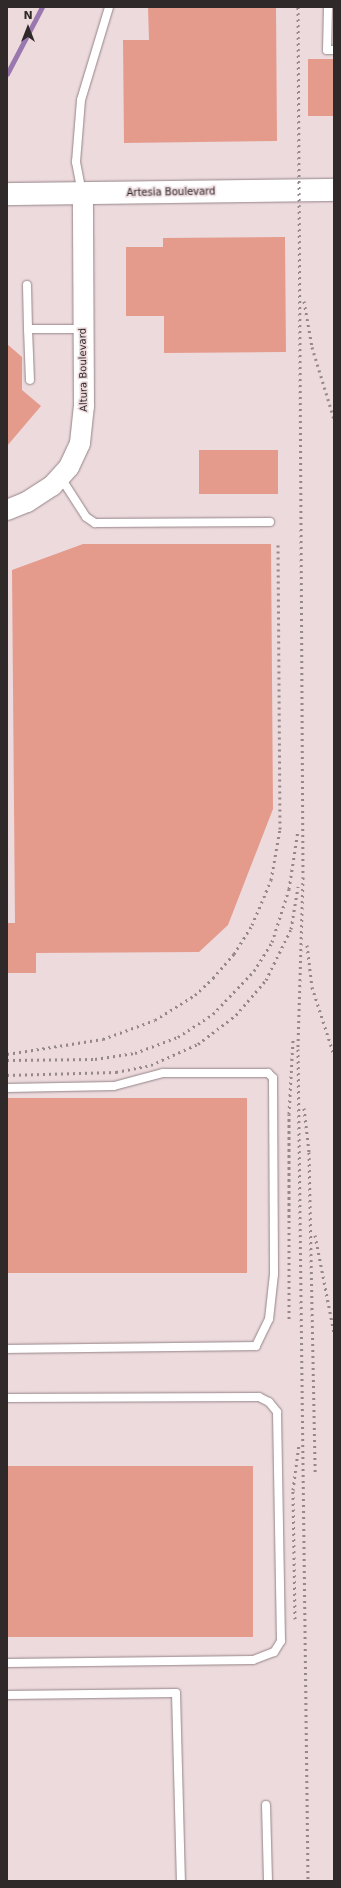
<!DOCTYPE html>
<style>
body{margin:0}
#map{position:relative;width:341px;height:1888px;overflow:hidden;background:#ecdadd;font-family:"DejaVu Sans",sans-serif}
div>[style]{position:absolute}
.stream>*{height:4.5px;margin:-2.25px;padding:0 2.25px;transform-origin:2.25px;border-radius:2.25px;background:#9a77af}
.building>*{inset:0;background:#e59b8c;transform-origin:0 0}
.roads{filter:drop-shadow(0 0 1px #958487) drop-shadow(0 0 1px #958487)}
.service>*{height:8px;margin:-4px;padding:0 4px;transform-origin:4px;border-radius:4px;background:#fff}
.tertiary>*{height:20px;margin:-10px;padding:0 10px;transform-origin:10px;border-radius:10px;background:#fff}
.secondary>*{height:22px;margin:-11px;padding:0 11px;transform-origin:11px;border-radius:11px;background:#fff}
.rail>*{height:3px;margin-top:-1.5px;transform-origin:0;background:repeating-linear-gradient(90deg,#95888a 0 2px,transparent 0 6px)}
span{translate:-50% -50%;white-space:nowrap;text-align:center;line-height:1.15;-webkit-text-stroke:3px #ecdadd;paint-order:stroke}
.street-label{font-size:10px;color:#30292a}
.frame{position:absolute;inset:0;border:8px solid #30292a;pointer-events:none}
.north{position:absolute;left:8px;top:8px;width:40px;height:40px;-webkit-text-stroke:3px #ecdadd;paint-order:stroke;rotate:0deg;font-size:11px;font-weight:700;line-height:16px;text-align:center;color:#30292a}
.north::after{content:'';display:block;margin:auto;width:14px;height:18px;background:#30292a;clip-path:polygon(50% 0,100% 100%,50% 72%,0 100%)}
</style>
<div id="map">
<div class="stream">
<i style="left:7px;top:74px;width:76px;rotate:-62.4deg"></i>
</div>
<div class="building">
<i style="clip-path:polygon(148px 7px,276px 7px,277px 141px,124px 143px,123px 40px,149px 40px)"></i>
<i style="left:308px;top:59px;width:26px;height:57px"></i>
<i style="clip-path:polygon(285px 237px,286px 352px,164px 353px,164px 316px,126px 316px,126px 247px,163px 247px,163px 238px)"></i>
<i style="clip-path:polygon(7px 344px,22px 357px,22px 390px,41px 406px,7px 446px)"></i>
<i style="left:278px;top:450px;width:44px;height:79px;rotate:90deg"></i>
<i style="clip-path:polygon(83px 544px,271px 544px,273px 809px,228px 925px,199px 952px,36px 953px,36px 973px,7px 973px,7px 923px,15px 923px,12px 570px)"></i>
<i style="left:247px;top:1098px;width:175px;height:240px;rotate:90deg"></i>
<i style="left:253px;top:1466px;width:171px;height:246px;rotate:90deg"></i>
</div>
<div class="roads">
<div class="service">
<i style="left:328px;top:7px;width:43px;rotate:91.3deg"></i>
<i style="left:327px;top:50px;width:7px"></i>
<i style="left:82px;top:193px;width:32px;rotate:-101deg"></i>
<i style="left:76px;top:162px;width:62px;rotate:-85.4deg"></i>
<i style="left:81px;top:100px;width:97px;rotate:-73.2deg"></i>
<i style="left:27px;top:285px;width:44px;rotate:88.7deg"></i>
<i style="left:28px;top:329px;width:54px"></i>
<i style="left:28px;top:329px;width:51px;rotate:87.8deg"></i>
<i style="left:61px;top:478px;width:46px;rotate:57.3deg"></i>
<i style="left:86px;top:517px;width:11px;rotate:34deg"></i>
<i style="left:95px;top:523px;width:175px;rotate:-0.3deg"></i>
<i style="left:7px;top:1088px;width:107px;rotate:-1.1deg"></i>
<i style="left:114px;top:1086px;width:51px;rotate:-14.9deg"></i>
<i style="left:163px;top:1073px;width:105px"></i>
<i style="left:268px;top:1073px;width:7px;rotate:45deg"></i>
<i style="left:273px;top:1078px;width:196px;rotate:89.7deg"></i>
<i style="left:274px;top:1274px;width:45px;rotate:96.3deg"></i>
<i style="left:269px;top:1319px;width:30px;rotate:116deg"></i>
<i style="left:256px;top:1346px;width:249px;rotate:179.3deg"></i>
<i style="left:7px;top:1398px;width:252px;rotate:-0.2deg"></i>
<i style="left:259px;top:1397px;width:11px;rotate:27deg"></i>
<i style="left:269px;top:1402px;width:13px;rotate:51deg"></i>
<i style="left:277px;top:1412px;width:229px;rotate:89deg"></i>
<i style="left:281px;top:1641px;width:13px;rotate:122deg"></i>
<i style="left:274px;top:1652px;width:22px;rotate:159deg"></i>
<i style="left:253px;top:1660px;width:246px;rotate:179.3deg"></i>
<i style="left:7px;top:1695px;width:169px;rotate:-0.7deg"></i>
<i style="left:176px;top:1693px;width:188px;rotate:88.5deg"></i>
<i style="left:266px;top:1805px;width:76px;rotate:88.5deg"></i>
</div>
<div class="tertiary">
<i style="left:7px;top:510px;width:22px;rotate:-22deg"></i>
<i style="left:27px;top:502px;width:30px;rotate:-33deg"></i>
<i style="left:52px;top:486px;width:25px;rotate:-48deg"></i>
<i style="left:69px;top:467px;width:26px;rotate:-65deg"></i>
<i style="left:80px;top:443px;width:36px;rotate:-84deg"></i>
<i style="left:84px;top:407px;width:214px;rotate:-90.3deg"></i>
</div>
<div class="secondary">
<i style="left:7px;top:194px;width:327px;rotate:-0.7deg"></i>
</div>
</div>
<div class="rail">
<i style="left:298px;top:7px;width:870px;rotate:89.67deg"></i>
<i style="left:303px;top:877px;width:172px;rotate:91.7deg"></i>
<i style="left:298px;top:1049px;width:832px;rotate:89.31deg"></i>
<i style="left:304px;top:301px;width:47px;rotate:80.1deg"></i>
<i style="left:312px;top:347px;width:75px;rotate:73deg"></i>
<i style="left:307px;top:945px;width:42px;rotate:83.2deg"></i>
<i style="left:312px;top:987px;width:71px;rotate:72.1deg"></i>
<i style="left:7px;top:1054px;width:97px;rotate:-8.9deg"></i>
<i style="left:103px;top:1039px;width:55px;rotate:-20.1deg"></i>
<i style="left:155px;top:1020px;width:47px;rotate:-32deg"></i>
<i style="left:195px;top:995px;width:25px;rotate:-43deg"></i>
<i style="left:213px;top:978px;width:32px;rotate:-49deg"></i>
<i style="left:234px;top:954px;width:34px;rotate:-58deg"></i>
<i style="left:252px;top:925px;width:49px;rotate:-67.1deg"></i>
<i style="left:271px;top:880px;width:52px;rotate:-80deg"></i>
<i style="left:280px;top:829px;width:284px;rotate:-90.4deg"></i>
<i style="left:7px;top:1060px;width:88px;rotate:-0.7deg"></i>
<i style="left:95px;top:1059px;width:40px;rotate:-8.5deg"></i>
<i style="left:135px;top:1053px;width:46px;rotate:-20.4deg"></i>
<i style="left:178px;top:1037px;width:42px;rotate:-33.3deg"></i>
<i style="left:213px;top:1014px;width:59px;rotate:-46.4deg"></i>
<i style="left:254px;top:971px;width:34px;rotate:-58deg"></i>
<i style="left:272px;top:942px;width:56px;rotate:-72.2deg"></i>
<i style="left:289px;top:889px;width:60px;rotate:-81.3deg"></i>
<i style="left:7px;top:1075px;width:109px;rotate:-1.6deg"></i>
<i style="left:116px;top:1072px;width:36px;rotate:-11deg"></i>
<i style="left:151px;top:1065px;width:51px;rotate:-24.1deg"></i>
<i style="left:198px;top:1044px;width:48px;rotate:-37.3deg"></i>
<i style="left:236px;top:1015px;width:46px;rotate:-49.4deg"></i>
<i style="left:266px;top:980px;width:57px;rotate:-63.9deg"></i>
<i style="left:291px;top:929px;width:43px;rotate:-80.5deg"></i>
<i style="left:304px;top:1108px;width:44px;rotate:83.5deg"></i>
<i style="left:309px;top:1152px;width:320px;rotate:88.9deg"></i>
<i style="left:315px;top:1235px;width:100px;rotate:79deg"></i>
<i style="left:289px;top:1319px;width:205px;rotate:-90deg"></i>
<i style="left:289px;top:1114px;width:75px;rotate:-86.9deg"></i>
<i style="left:295px;top:1619px;width:129px;rotate:-90.9deg"></i>
<i style="left:293px;top:1490px;width:46px;rotate:-82.6deg"></i>
</div>
<div class="street-label">
<span style="left:171px;top:192px;rotate:-1deg">Artesia Boulevard</span>
<span style="left:83px;top:370px;rotate:-91deg">Altura Boulevard</span>
</div>
<div class="frame"></div>
<div class="north">N</div>
</div>
